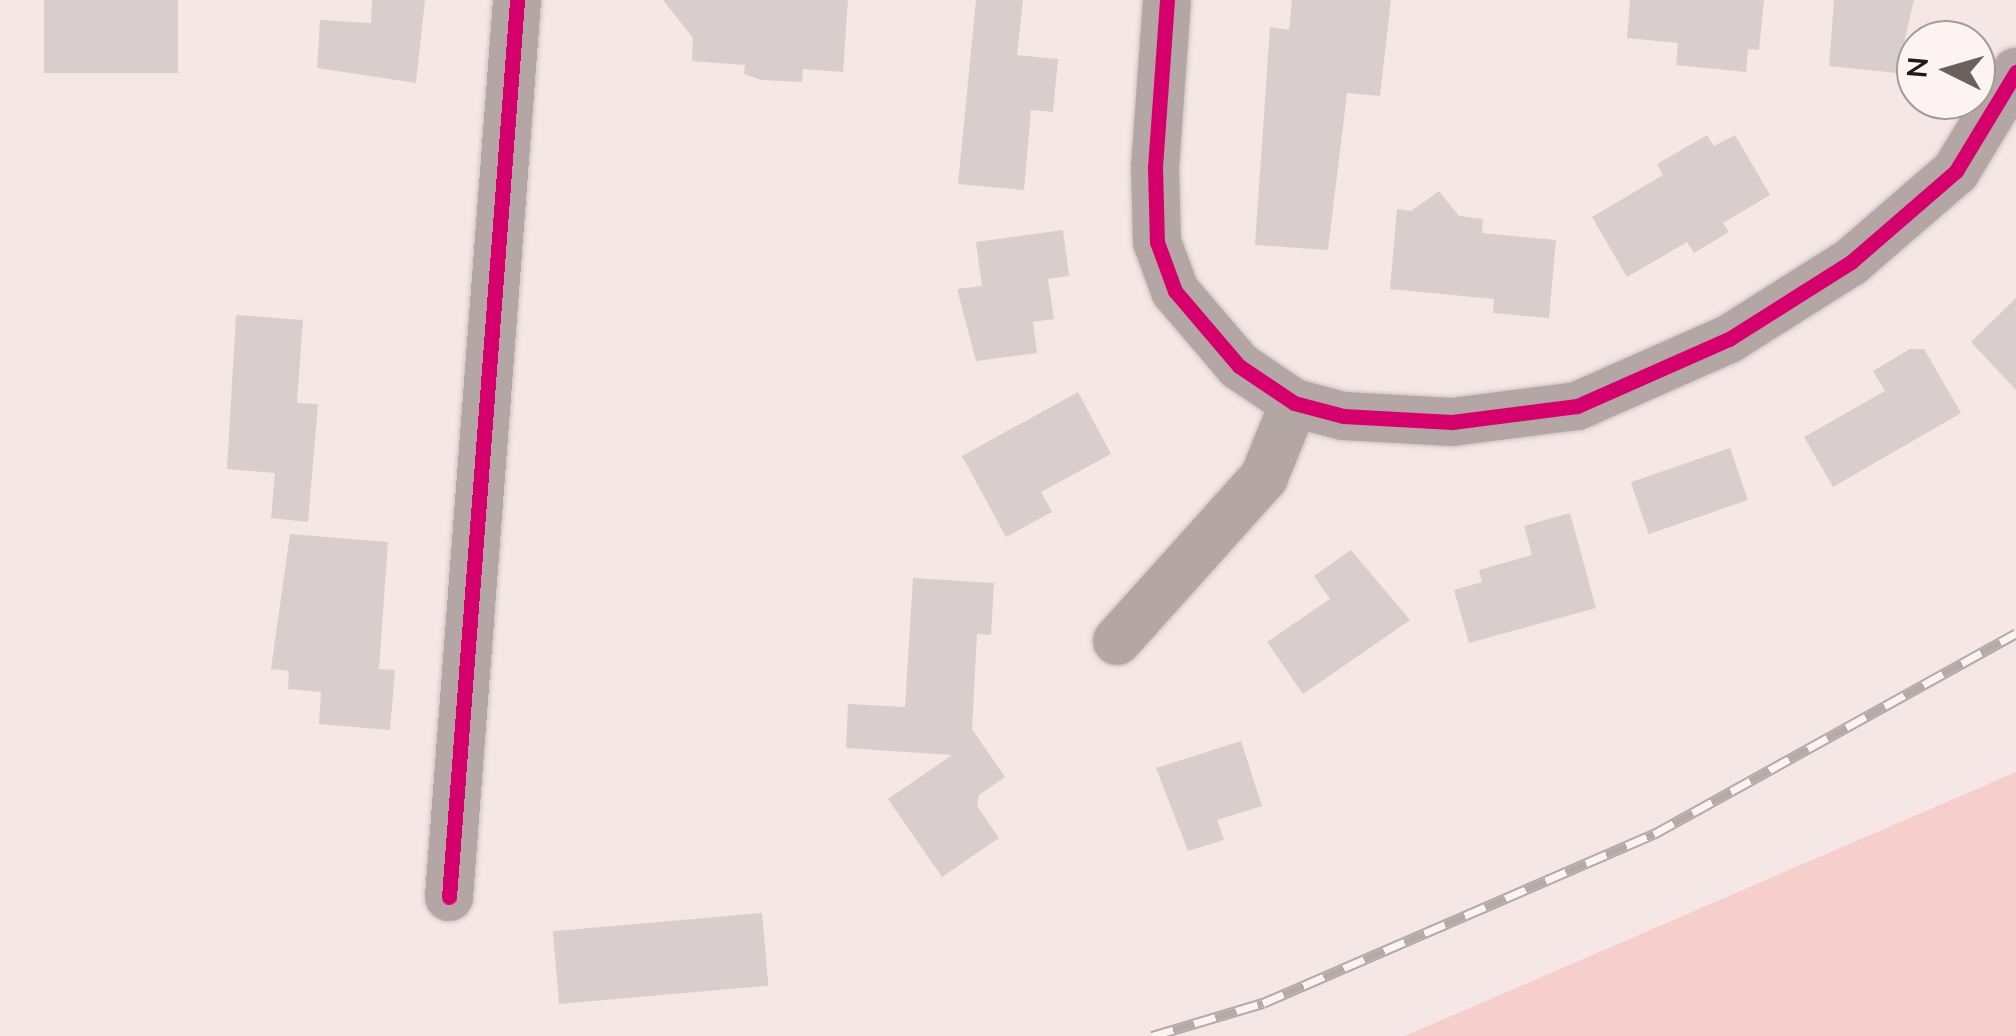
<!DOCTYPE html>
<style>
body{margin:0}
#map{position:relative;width:2016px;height:1036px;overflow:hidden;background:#f5e7e5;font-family:"Nunito Sans",sans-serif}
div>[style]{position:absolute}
.green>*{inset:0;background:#f6cecb}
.building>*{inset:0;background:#d9cecd;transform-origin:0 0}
.roads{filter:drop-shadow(0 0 2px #cdc2c1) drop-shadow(0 0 2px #cdc2c1)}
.minor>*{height:48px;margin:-24px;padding:0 24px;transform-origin:24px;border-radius:24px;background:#b4a6a4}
.rail>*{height:11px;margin-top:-5.5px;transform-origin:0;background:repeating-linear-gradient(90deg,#fdf3f2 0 22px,#b5aaa9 0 44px);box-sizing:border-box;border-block:2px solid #b5aaa9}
.cycleway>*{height:15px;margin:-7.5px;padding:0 7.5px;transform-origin:7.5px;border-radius:7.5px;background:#d6006c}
span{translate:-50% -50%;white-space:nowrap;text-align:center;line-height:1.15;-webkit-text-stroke:8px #fdf3f2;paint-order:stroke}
.north{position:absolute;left:1896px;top:20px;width:100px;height:100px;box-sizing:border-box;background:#fdf3f2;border:2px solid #a59b9a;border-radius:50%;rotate:275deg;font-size:28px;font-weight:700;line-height:40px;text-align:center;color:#201716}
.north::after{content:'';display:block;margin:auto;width:35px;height:45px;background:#6b605e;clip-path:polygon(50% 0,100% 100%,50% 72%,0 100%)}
</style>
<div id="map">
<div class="green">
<i style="clip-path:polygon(2016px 772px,2016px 1036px,1405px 1036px)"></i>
</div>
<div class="building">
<i style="left:44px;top:0;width:134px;height:73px"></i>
<i style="clip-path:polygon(372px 0,425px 0,416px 83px,317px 68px,320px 20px,371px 23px)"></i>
<i style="clip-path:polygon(663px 0,848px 0,843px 72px,803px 69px,802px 82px,761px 80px,744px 74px,745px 65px,692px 61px,693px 38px)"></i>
<i style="clip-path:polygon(976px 0,1023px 0,1017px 55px,1058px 59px,1053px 112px,1031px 110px,1024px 190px,958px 184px)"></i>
<i style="clip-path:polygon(1292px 0,1391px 0,1380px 96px,1347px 93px,1328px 250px,1255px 245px,1270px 27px,1289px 30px)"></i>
<i style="clip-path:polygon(1630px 0,1764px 0,1759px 50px,1748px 49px,1746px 72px,1676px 65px,1678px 43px,1627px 38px)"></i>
<i style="clip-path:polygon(1834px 0,1914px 0,1897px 73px,1829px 66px)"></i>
<i style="clip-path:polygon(1707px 135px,1714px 146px,1735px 135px,1770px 195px,1723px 223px,1729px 232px,1694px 253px,1687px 242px,1627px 277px,1592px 217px,1663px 175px,1657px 164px)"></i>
<i style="clip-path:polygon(1439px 191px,1459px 216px,1483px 219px,1482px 233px,1556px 240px,1549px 318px,1493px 313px,1494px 299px,1390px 289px,1397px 209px,1411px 211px)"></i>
<i style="clip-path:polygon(1063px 230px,1069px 276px,1048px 279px,1054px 319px,1033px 322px,1037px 353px,976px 361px,957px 289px,982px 286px,976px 242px)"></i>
<i style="clip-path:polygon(2016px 298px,2016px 390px,1971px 342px)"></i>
<i style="clip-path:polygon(236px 315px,303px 320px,297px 403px,318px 404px,308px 522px,271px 518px,275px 473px,227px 469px)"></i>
<i style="clip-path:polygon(1910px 349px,1924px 349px,1961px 413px,1833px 487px,1804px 437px,1885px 391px,1873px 371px)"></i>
<i style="clip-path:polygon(1078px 392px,1111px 454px,1041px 492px,1052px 512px,1006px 537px,962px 456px)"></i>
<i style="left:1730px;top:448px;width:55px;height:105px;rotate:71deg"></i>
<i style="clip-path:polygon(1570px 513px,1596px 608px,1469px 643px,1454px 590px,1482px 582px,1479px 570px,1532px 555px,1524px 526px)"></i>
<i style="clip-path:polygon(290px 534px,388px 542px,379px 669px,395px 670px,390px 730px,319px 724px,321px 692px,288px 689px,289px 671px,271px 669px)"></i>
<i style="clip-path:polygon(1351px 550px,1410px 620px,1303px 694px,1267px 642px,1330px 599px,1314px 576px)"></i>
<i style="clip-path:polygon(913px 578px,994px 583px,991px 635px,977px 634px,972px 729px,1005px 777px,979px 795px,977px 806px,999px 838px,942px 877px,888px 799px,952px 755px,846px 748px,848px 704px,905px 707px)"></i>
<i style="clip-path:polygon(1241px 741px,1262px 806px,1217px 820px,1224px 840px,1188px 851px,1156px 768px)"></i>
<i style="left:762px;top:913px;width:73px;height:210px;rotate:85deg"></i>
</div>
<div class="roads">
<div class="minor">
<i style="left:1167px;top:0;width:167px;rotate:94.1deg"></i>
<i style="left:1155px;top:167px;width:75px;rotate:88.5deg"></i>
<i style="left:1157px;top:242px;width:52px;rotate:69.8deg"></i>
<i style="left:1175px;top:291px;width:99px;rotate:49.5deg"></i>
<i style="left:1239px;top:366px;width:66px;rotate:33.9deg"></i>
<i style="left:1294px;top:403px;width:51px;rotate:14.9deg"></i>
<i style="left:1343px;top:416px;width:109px;rotate:3.2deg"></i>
<i style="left:1452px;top:422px;width:126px;rotate:-7.3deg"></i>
<i style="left:1577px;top:406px;width:166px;rotate:-23.8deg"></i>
<i style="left:1729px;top:339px;width:144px;rotate:-32.3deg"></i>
<i style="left:1851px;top:262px;width:139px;rotate:-40.9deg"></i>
<i style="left:1956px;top:171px;width:116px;rotate:-58.8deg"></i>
<i style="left:1117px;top:641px;width:220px;rotate:-48.1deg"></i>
<i style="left:1264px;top:477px;width:80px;rotate:-67.9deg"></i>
<i style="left:449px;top:897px;width:900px;rotate:-85.66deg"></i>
</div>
</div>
<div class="rail">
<i style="left:1152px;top:1036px;width:116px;rotate:-16.6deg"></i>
<i style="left:1263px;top:1003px;width:426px;rotate:-23.4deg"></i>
<i style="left:1654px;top:834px;width:414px;rotate:-29deg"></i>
</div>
<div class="cycleway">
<i style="left:1167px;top:0;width:167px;rotate:94.1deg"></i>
<i style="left:1155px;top:167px;width:75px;rotate:88.5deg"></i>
<i style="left:1157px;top:242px;width:52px;rotate:69.8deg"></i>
<i style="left:1175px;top:291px;width:99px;rotate:49.5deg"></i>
<i style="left:1239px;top:366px;width:66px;rotate:33.9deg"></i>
<i style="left:1294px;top:403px;width:51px;rotate:14.9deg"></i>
<i style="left:1343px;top:416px;width:109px;rotate:3.2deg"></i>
<i style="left:1452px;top:422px;width:126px;rotate:-7.3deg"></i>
<i style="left:1577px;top:406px;width:166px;rotate:-23.8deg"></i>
<i style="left:1729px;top:339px;width:144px;rotate:-32.3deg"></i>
<i style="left:1851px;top:262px;width:139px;rotate:-40.9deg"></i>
<i style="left:1956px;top:171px;width:116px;rotate:-58.8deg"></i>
<i style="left:449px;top:897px;width:900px;rotate:-85.66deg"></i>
</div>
<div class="north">N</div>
</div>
